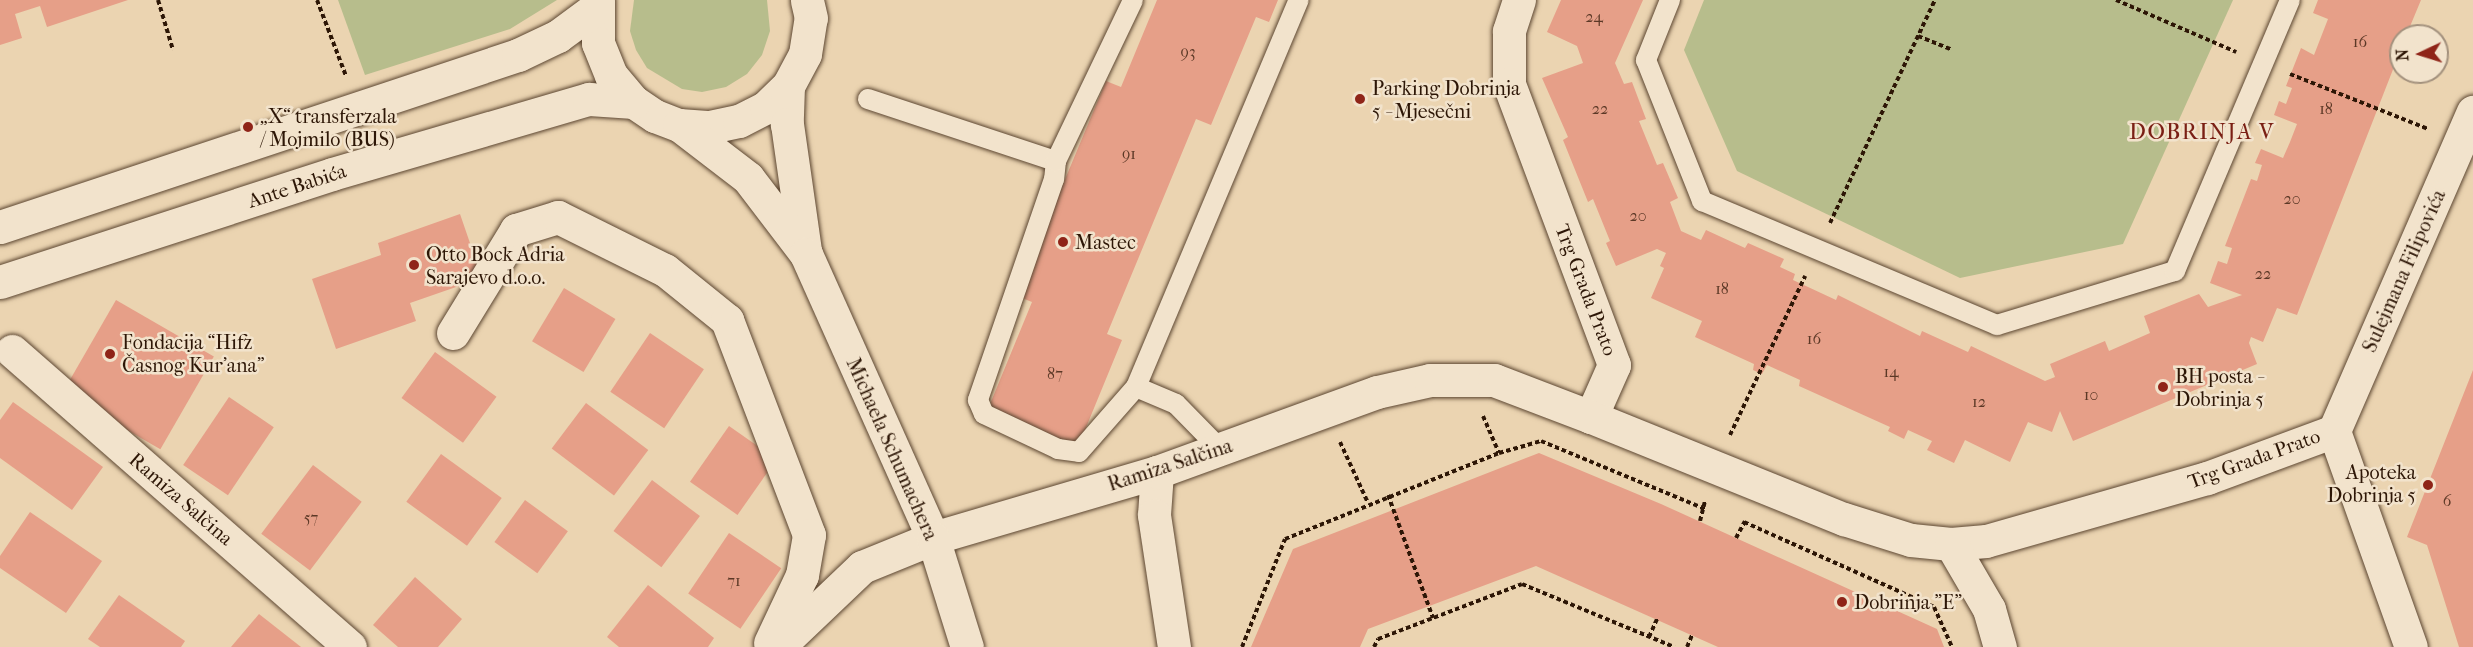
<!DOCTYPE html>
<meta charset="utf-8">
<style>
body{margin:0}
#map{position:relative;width:2473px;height:647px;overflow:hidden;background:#ebd4b1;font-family:"IM FELL French Canon",serif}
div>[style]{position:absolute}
.green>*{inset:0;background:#b7bd8c}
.building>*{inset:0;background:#e69f88;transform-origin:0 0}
.path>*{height:4px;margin-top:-2px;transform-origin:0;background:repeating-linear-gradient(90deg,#2d1606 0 4.5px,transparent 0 7.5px)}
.roads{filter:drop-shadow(0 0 2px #5c4631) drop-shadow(0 0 2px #5c4631)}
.service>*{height:20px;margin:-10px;padding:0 10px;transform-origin:10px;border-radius:10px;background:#f2e3cc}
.minor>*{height:33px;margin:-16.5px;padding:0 16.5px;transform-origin:16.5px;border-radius:16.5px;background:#f2e3cc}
.secondary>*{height:33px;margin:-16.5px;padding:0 16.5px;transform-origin:16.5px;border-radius:16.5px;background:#f2e3cc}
.dots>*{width:16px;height:16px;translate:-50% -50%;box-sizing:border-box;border:3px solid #f2e3cc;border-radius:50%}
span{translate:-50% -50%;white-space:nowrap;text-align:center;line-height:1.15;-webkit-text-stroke:5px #f2e3cc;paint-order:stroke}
.number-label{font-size:16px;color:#5b3826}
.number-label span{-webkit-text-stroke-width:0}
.poi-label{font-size:20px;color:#2d1606}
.left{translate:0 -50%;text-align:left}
.right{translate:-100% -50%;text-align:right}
.street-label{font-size:20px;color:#2d1606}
.quarter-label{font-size:22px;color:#7a1f14;letter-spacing:1.5px}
.north{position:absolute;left:2389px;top:24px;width:60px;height:60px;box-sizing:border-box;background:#f2e3cc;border:2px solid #a3917d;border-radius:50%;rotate:266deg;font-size:16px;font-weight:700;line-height:24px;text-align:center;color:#2d1606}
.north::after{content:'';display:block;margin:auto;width:21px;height:27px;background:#8f2418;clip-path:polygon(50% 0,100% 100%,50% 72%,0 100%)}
</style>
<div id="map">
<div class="green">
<i style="clip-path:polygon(338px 0,557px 0,510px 29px,365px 75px)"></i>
<i style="clip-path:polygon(634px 0,767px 0,770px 31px,762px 55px,747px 74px,726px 87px,702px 92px,682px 89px,647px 68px,636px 50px,630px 31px)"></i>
<i style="clip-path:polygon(1704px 0,2233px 0,2123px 244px,1960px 278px,1737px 171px,1684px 50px)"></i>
</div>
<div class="building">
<i style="clip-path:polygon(0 0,128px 0,47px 27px,40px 6px,15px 14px,22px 38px,0 45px)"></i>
<i style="clip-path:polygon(1157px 0,1278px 0,1269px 22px,1256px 17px,1211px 125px,1196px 119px,1107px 334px,1122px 340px,1078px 447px,988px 409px,1032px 302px,1017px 296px,1061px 189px,1106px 81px,1121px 87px)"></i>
<i style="clip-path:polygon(1561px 0,1643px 0,1615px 63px,1624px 84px,1632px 82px,1646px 119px,1639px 121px,1657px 165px,1663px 163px,1678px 198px,1670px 202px,1681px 231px,1701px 240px,1706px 230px,1745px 248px,1748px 243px,1784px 259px,1780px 267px,1795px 274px,1793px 280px,1836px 300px,1838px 295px,1920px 336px,1922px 331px,1968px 352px,1971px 346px,2045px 381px,2055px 377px,2050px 364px,2105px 341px,2109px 351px,2150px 333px,2144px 316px,2199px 294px,2208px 307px,2242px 295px,2210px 283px,2218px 261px,2227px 264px,2232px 248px,2225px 246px,2251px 179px,2257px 181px,2262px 165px,2255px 163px,2261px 149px,2283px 158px,2290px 142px,2297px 124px,2274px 115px,2279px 101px,2286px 104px,2292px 88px,2286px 86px,2301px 48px,2314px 55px,2328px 19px,2313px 13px,2318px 0,2421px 0,2406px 36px,2401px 36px,2401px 49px,2297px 315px,2277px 308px,2263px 342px,2251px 337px,2249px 343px,2257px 364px,2073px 441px,2060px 411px,2052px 432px,2028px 422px,2010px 462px,1965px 440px,1954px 463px,1927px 450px,1932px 441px,1908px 430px,1904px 439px,1888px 431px,1890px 427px,1799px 386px,1800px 380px,1767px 365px,1762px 374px,1753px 370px,1754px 364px,1695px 337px,1702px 321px,1651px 298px,1664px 268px,1660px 266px,1666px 253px,1657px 249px,1616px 266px,1606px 243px,1610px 241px,1593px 199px,1588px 202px,1563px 140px,1568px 137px,1542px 78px,1583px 63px,1577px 46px,1547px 32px)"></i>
<i style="clip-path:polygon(460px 214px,482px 278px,410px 303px,416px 321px,336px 349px,312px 279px,381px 255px,378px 243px)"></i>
<i style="left:564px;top:288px;width:60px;height:62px;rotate:31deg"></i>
<i style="left:116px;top:300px;width:113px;height:107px;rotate:30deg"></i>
<i style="left:650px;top:333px;width:65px;height:71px;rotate:34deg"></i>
<i style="left:435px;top:352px;width:76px;height:57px;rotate:36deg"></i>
<i style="clip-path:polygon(2473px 370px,2473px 647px,2459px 647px,2427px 545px,2407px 537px)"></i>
<i style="left:229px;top:397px;width:54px;height:82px;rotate:34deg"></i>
<i style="clip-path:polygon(13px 402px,103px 467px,72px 510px,0 458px,0 420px)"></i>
<i style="left:586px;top:403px;width:78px;height:57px;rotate:37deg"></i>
<i style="left:729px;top:426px;width:58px;height:68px;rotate:35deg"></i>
<i style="clip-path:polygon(1539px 453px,1661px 504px,1937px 629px,1944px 647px,1718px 647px,1536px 566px,1368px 629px,1360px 647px,1251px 647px,1293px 549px)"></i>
<i style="left:441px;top:454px;width:75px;height:59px;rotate:36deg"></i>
<i style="left:313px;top:465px;width:61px;height:86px;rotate:37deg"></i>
<i style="left:652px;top:480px;width:60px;height:64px;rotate:37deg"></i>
<i style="left:525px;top:500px;width:53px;height:52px;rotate:36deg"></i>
<i style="clip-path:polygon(30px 512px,102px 561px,66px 613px,0 568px,0 556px)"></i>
<i style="left:729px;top:533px;width:63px;height:73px;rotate:34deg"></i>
<i style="clip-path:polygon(415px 577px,462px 619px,438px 647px,398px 647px,373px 625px)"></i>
<i style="clip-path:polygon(648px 585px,714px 638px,708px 647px,619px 647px,607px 637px)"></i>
<i style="clip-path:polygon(119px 595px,185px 641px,181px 647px,100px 647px,88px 639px)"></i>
<i style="clip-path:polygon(259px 614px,301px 647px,231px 647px)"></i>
</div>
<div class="path">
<i style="left:158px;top:0;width:52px;rotate:73.3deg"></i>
<i style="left:317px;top:0;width:81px;rotate:69.1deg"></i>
<i style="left:2116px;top:0;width:131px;rotate:23.4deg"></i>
<i style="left:1918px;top:36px;width:35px;rotate:22deg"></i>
<i style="left:2290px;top:74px;width:149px;rotate:21.7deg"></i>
<i style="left:1830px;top:223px;width:246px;rotate:-64.8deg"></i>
<i style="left:1483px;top:416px;width:40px;rotate:66.6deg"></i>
<i style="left:1730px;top:435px;width:176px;rotate:-64.7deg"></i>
<i style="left:1340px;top:442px;width:67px;rotate:65.3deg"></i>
<i style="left:1388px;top:495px;width:131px;rotate:69.9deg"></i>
<i style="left:1700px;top:521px;width:21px;rotate:-76deg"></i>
<i style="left:1744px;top:522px;width:208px;rotate:24.1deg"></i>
<i style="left:1934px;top:607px;width:44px;rotate:65.8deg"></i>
<i style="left:1736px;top:538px;width:19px;rotate:-62deg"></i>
<i style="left:1649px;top:637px;width:20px;rotate:-66deg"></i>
<i style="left:1242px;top:647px;width:116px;rotate:-68.3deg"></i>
<i style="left:1285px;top:539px;width:231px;rotate:-21.9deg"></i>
<i style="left:1499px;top:453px;width:44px;rotate:-15.9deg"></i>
<i style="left:1541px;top:441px;width:178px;rotate:22.5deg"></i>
<i style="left:1374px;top:647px;width:9px;rotate:-63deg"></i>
<i style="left:1378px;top:639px;width:154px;rotate:-20.9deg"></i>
<i style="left:1522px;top:584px;width:165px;rotate:22.5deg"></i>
<i style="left:1687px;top:647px;width:13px;rotate:-67deg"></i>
</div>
<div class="roads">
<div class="service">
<i style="left:1670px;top:0;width:65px;rotate:111.8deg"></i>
<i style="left:1646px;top:60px;width:152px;rotate:68.3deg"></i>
<i style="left:1702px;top:201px;width:320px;rotate:22.8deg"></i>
<i style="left:1997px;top:325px;width:186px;rotate:-16.9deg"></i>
<i style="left:2175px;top:271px;width:294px;rotate:-67deg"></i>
<i style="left:868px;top:99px;width:198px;rotate:18.3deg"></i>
<i style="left:1056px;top:161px;width:18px;rotate:96deg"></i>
<i style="left:1054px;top:179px;width:234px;rotate:109deg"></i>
<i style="left:978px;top:400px;width:15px;rotate:67deg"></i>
<i style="left:984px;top:414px;width:82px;rotate:25.3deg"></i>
<i style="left:1058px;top:449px;width:21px;rotate:8deg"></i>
<i style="left:1079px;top:452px;width:86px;rotate:-48.8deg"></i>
<i style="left:1136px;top:387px;width:43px;rotate:23deg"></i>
<i style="left:1176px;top:404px;width:63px;rotate:45.6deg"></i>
<i style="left:1056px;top:161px;width:178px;rotate:-64.4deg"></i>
<i style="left:1136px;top:387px;width:420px;rotate:-67.2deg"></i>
</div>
<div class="minor">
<i style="left:1519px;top:0;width:33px;rotate:108deg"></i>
<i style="left:1509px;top:31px;width:53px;rotate:90deg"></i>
<i style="left:1509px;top:84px;width:300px;rotate:69.5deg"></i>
<i style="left:1614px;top:365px;width:57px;rotate:113.9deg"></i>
<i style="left:1591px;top:417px;width:273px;rotate:22deg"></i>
<i style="left:1844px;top:519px;width:70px;rotate:17.4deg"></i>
<i style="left:1911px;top:540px;width:40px;rotate:5.7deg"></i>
<i style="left:1951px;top:544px;width:35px;rotate:-5deg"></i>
<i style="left:1986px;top:541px;width:230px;rotate:-15.9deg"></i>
<i style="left:2207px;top:478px;width:135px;rotate:-20.3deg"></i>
<i style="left:453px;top:333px;width:121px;rotate:-58.5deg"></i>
<i style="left:516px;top:230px;width:44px;rotate:-17.2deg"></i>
<i style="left:558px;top:217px;width:119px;rotate:26.4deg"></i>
<i style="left:665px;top:270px;width:80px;rotate:38.9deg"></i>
<i style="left:727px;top:320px;width:230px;rotate:69.1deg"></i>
<i style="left:809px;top:535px;width:41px;rotate:99.9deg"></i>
<i style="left:802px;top:575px;width:75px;rotate:115.2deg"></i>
<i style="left:12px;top:351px;width:449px;rotate:41.2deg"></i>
<i style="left:2334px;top:431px;width:348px;rotate:-66.5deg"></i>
<i style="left:2334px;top:431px;width:229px;rotate:70.4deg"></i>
<i style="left:1157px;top:472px;width:43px;rotate:94deg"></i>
<i style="left:1154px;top:515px;width:134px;rotate:81.4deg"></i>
<i style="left:1951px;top:544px;width:75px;rotate:59.7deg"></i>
<i style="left:1989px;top:609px;width:40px;rotate:74deg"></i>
<i style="left:778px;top:647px;width:116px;rotate:-43.6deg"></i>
<i style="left:862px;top:567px;width:77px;rotate:-22.2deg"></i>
<i style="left:933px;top:538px;width:234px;rotate:-16.4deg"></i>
<i style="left:1157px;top:472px;width:234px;rotate:-20deg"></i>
<i style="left:1377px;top:392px;width:54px;rotate:-12.8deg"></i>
<i style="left:1430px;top:380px;width:64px"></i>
<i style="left:1494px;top:380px;width:104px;rotate:20.9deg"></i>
</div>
<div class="secondary">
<i style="left:598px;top:0;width:43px;rotate:90deg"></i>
<i style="left:598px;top:43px;width:35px;rotate:68deg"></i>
<i style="left:611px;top:75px;width:35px;rotate:50deg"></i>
<i style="left:634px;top:102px;width:25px;rotate:34deg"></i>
<i style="left:655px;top:116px;width:26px;rotate:21deg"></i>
<i style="left:679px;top:125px;width:31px;rotate:4deg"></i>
<i style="left:710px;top:127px;width:30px;rotate:-12deg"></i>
<i style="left:739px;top:121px;width:30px;rotate:-27deg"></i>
<i style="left:766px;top:107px;width:30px;rotate:-44deg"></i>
<i style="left:788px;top:86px;width:36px;rotate:-62deg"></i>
<i style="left:805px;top:54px;width:36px;rotate:-81deg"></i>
<i style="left:811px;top:18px;width:18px;rotate:-103deg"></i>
<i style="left:788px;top:86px;width:38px;rotate:92deg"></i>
<i style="left:787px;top:124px;width:128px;rotate:81.9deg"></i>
<i style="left:679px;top:125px;width:87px;rotate:37.5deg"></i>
<i style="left:748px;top:178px;width:96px;rotate:52.7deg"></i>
<i style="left:806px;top:254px;width:311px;rotate:65.9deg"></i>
<i style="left:933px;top:538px;width:114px;rotate:72.7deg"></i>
<i style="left:0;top:227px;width:546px;rotate:-18.37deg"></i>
<i style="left:518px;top:55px;width:44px;rotate:-25.4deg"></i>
<i style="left:558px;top:36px;width:47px;rotate:-36.4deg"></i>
<i style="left:0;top:282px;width:349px;rotate:-18deg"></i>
<i style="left:332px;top:174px;width:268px;rotate:-16.3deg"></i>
<i style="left:589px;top:99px;width:45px;rotate:3.8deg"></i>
</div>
</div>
<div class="dots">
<i style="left:1360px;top:99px;background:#8f2418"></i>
<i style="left:248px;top:127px;background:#8f2418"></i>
<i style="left:1063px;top:242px;background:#8f2418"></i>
<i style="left:414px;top:265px;background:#8f2418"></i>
<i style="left:110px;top:354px;background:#8f2418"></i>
<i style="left:2163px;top:387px;background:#8f2418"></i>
<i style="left:2428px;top:485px;background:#8f2418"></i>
<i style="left:1842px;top:602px;background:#8f2418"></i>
</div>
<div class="number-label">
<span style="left:1594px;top:17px">24</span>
<span style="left:2360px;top:42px">16</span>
<span style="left:1188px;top:52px">93</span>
<span style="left:1600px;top:109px">22</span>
<span style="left:2326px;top:109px">18</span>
<span style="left:1129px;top:154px">91</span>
<span style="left:2292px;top:199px">20</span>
<span style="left:1638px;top:216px">20</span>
<span style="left:2263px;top:274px">22</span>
<span style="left:1722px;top:289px">18</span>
<span style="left:1814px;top:339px">16</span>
<span style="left:1891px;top:372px">14</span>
<span style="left:1055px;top:374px">87</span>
<span style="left:2091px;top:395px">10</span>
<span style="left:1979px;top:402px">12</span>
<span style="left:2447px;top:501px">6</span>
<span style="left:311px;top:518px">57</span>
<span style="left:734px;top:581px">71</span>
</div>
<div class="poi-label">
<span class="left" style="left:1372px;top:100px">Parking Dobrinja<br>5 - Mjesečni</span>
<span class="left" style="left:260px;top:128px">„X“ transferzala<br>/ Mojmilo (BUS)</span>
<span class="left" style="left:1075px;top:242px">Mastec</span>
<span class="left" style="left:426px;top:266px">Otto Bock Adria<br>Sarajevo d.o.o.</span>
<span class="left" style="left:122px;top:354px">Fondacija “Hifz<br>Časnog Kur’ana”</span>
<span class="left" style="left:2175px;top:388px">BH posta -<br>Dobrinja 5</span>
<span class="right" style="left:2416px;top:484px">Apoteka<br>Dobrinja 5</span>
<span class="left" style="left:1854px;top:602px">Dobrinja "E"</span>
</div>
<div class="street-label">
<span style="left:297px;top:186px;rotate:-18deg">Ante Babića</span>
<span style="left:2404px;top:271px;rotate:-66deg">Sulejmana Filipovića</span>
<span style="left:1586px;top:290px;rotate:69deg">Trg Grada Prato</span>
<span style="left:892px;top:449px;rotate:66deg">Michaela Schumachera</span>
<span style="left:2254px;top:459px;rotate:-20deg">Trg Grada Prato</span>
<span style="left:1170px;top:465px;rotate:-18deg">Ramiza Salčina</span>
<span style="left:181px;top:499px;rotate:41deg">Ramiza Salčina</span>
</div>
<div class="quarter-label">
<span style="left:2202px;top:133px">DOBRINJA V</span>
</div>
<div class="north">N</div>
</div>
